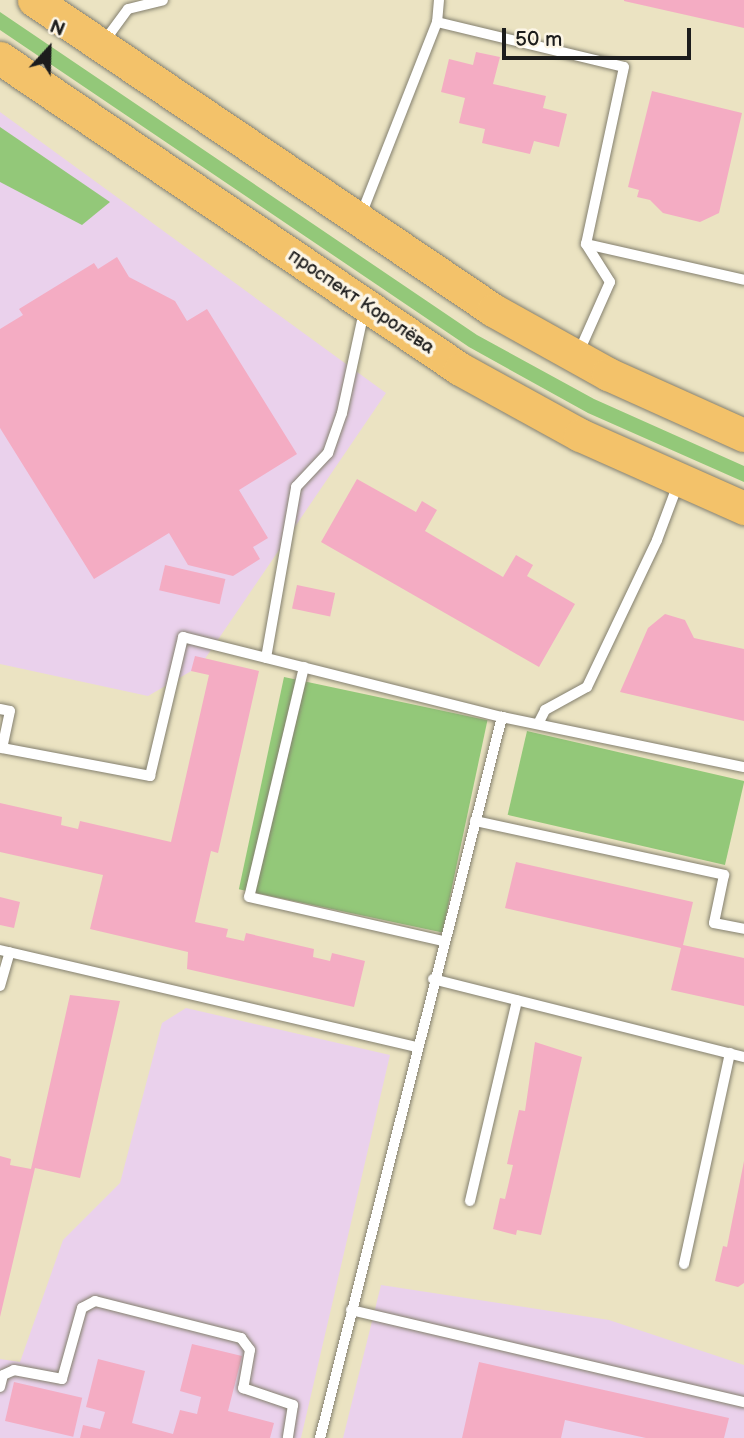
<!DOCTYPE html>
<meta charset="utf-8">
<style>
body{margin:0}
#map{position:relative;width:744px;height:1438px;overflow:hidden;background:#ebe3c2;font-family:"Balsamiq Sans",sans-serif}
div>[style]{position:absolute}
.built>*{inset:0;background:#ead1ec}
.green>*{inset:0;background:#93c879;transform-origin:0 0}
.building>*{inset:0;background:#f4acc3;transform-origin:0 0}
.roads{filter:drop-shadow(0 0 2px #84806f) drop-shadow(0 0 2px #84806f)}
.lane>*{height:10px;margin:-5px;padding:0 5px;transform-origin:5px;border-radius:5px;background:#fff}
.primary>*{height:33px;margin:-16.5px;padding:0 16.5px;transform-origin:16.5px;border-radius:16.5px;background:#f3c26a}
span{translate:-50% -50%;white-space:nowrap;text-align:center;line-height:1.15;-webkit-text-stroke:7px #fcf5e5;paint-order:stroke}
.street-label{font-size:19px;color:#1c1c1c}
.north{position:absolute;left:14px;top:14px;width:70px;height:70px;-webkit-text-stroke:5px #fcf5e5;paint-order:stroke;rotate:22deg;font-size:19px;font-weight:700;line-height:28px;text-align:center;color:#1c1c1c}
.north::after{content:'';display:block;margin:auto;width:24px;height:32px;background:#1c1c1c;clip-path:polygon(50% 0,100% 100%,50% 72%,0 100%)}
.scale{position:absolute;left:502px;top:28px;width:189px;height:32px;box-sizing:border-box;border:4px solid #1c1c1c;border-top:0;padding-left:9px;font-size:21px;line-height:24px;white-space:nowrap;color:#1c1c1c;-webkit-text-stroke:5px #fcf5e5;paint-order:stroke}
</style>
<div id="map">
<div class="built">
<i style="clip-path:polygon(0 112px,386px 393px,200px 666px,148px 696px,0 664px)"></i>
<i style="clip-path:polygon(186px 1008px,390px 1055px,301px 1438px,0 1438px,0 1359px,20px 1362px,63px 1240px,120px 1183px,162px 1023px)"></i>
<i style="clip-path:polygon(381px 1285px,609px 1320px,744px 1365px,744px 1438px,343px 1438px)"></i>
</div>
<div class="green">
<i style="clip-path:polygon(0 12px,477px 335px,594px 399px,744px 466px,744px 482px,588px 413px,469px 347px,0 30px)"></i>
<i style="clip-path:polygon(0 127px,110px 202px,82px 225px,0 182px)"></i>
<i style="left:284px;top:677px;width:208px;height:217px;rotate:12deg"></i>
<i style="left:527px;top:731px;width:223px;height:86px;rotate:13deg"></i>
</div>
<div class="building">
<i style="clip-path:polygon(744px 0,744px 28px,624px 1px,624px 0)"></i>
<i style="clip-path:polygon(476px 52px,500px 57px,493px 84px,546px 96px,543px 108px,567px 114px,559px 147px,534px 141px,530px 154px,482px 143px,485px 129px,459px 123px,465px 98px,441px 92px,449px 59px,473px 65px)"></i>
<i style="clip-path:polygon(652px 91px,742px 113px,719px 213px,700px 222px,663px 213px,650px 200px,637px 197px,639px 190px,628px 187px)"></i>
<i style="clip-path:polygon(117px 257px,129px 277px,175px 301px,187px 321px,207px 309px,297px 454px,239px 490px,268px 538px,253px 547px,260px 559px,233px 576px,188px 565px,169px 533px,94px 579px,0 428px,0 329px,23px 315px,19px 309px,94px 263px,98px 269px)"></i>
<i style="clip-path:polygon(357px 479px,416px 512px,422px 501px,437px 510px,425px 531px,503px 577px,516px 555px,533px 565px,527px 576px,575px 604px,539px 667px,321px 542px)"></i>
<i style="left:165px;top:565px;width:62px;height:26px;rotate:13deg"></i>
<i style="left:297px;top:585px;width:39px;height:24px;rotate:12deg"></i>
<i style="clip-path:polygon(665px 614px,685px 620px,694px 638px,744px 649px,744px 721px,620px 692px,648px 628px)"></i>
<i style="clip-path:polygon(195px 656px,259px 671px,218px 853px,211px 851px,195px 922px,228px 929px,226px 937px,244px 941px,246px 933px,314px 949px,313px 957px,330px 961px,332px 953px,365px 961px,354px 1007px,187px 969px,188px 952px,90px 929px,103px 875px,0 852px,0 803px,62px 817px,61px 825px,78px 829px,80px 821px,171px 842px,209px 675px,191px 671px)"></i>
<i style="clip-path:polygon(516px 862px,693px 902px,683px 945px,744px 958px,744px 1006px,671px 990px,681px 948px,505px 908px)"></i>
<i style="clip-path:polygon(0 897px,20px 902px,14px 928px,0 925px)"></i>
<i style="clip-path:polygon(70px 995px,120px 1001px,80px 1178px,35px 1168px,0 1317px,0 1156px,11px 1159px,10px 1165px,31px 1169px)"></i>
<i style="clip-path:polygon(535px 1042px,582px 1057px,541px 1235px,517px 1230px,516px 1235px,493px 1229px,500px 1198px,505px 1199px,513px 1165px,507px 1164px,519px 1110px,525px 1111px)"></i>
<i style="clip-path:polygon(744px 1161px,744px 1283px,738px 1287px,715px 1281px,723px 1246px,727px 1247px)"></i>
<i style="clip-path:polygon(192px 1344px,242px 1356px,228px 1411px,274px 1423px,270px 1438px,80px 1438px,83px 1425px,100px 1429px,105px 1412px,86px 1407px,98px 1359px,145px 1371px,132px 1423px,173px 1434px,180px 1410px,197px 1414px,201px 1397px,180px 1391px)"></i>
<i style="clip-path:polygon(479px 1362px,729px 1418px,724px 1438px,646px 1438px,565px 1420px,561px 1438px,462px 1438px)"></i>
<i style="left:14px;top:1382px;width:70px;height:40px;rotate:13deg"></i>
</div>
<div class="roads">
<div class="lane">
<i style="left:439px;top:0;width:22px;rotate:95deg"></i>
<i style="left:437px;top:22px;width:192px;rotate:13.5deg"></i>
<i style="left:624px;top:67px;width:181px;rotate:102.1deg"></i>
<i style="left:586px;top:244px;width:45px;rotate:57.7deg"></i>
<i style="left:610px;top:282px;width:79px;rotate:114deg"></i>
<i style="left:103px;top:43px;width:42px;rotate:-53.7deg"></i>
<i style="left:128px;top:9px;width:36px;rotate:-14deg"></i>
<i style="left:361px;top:215px;width:207px;rotate:-68.5deg"></i>
<i style="left:586px;top:244px;width:162px;rotate:12.8deg"></i>
<i style="left:266px;top:658px;width:174px;rotate:-80deg"></i>
<i style="left:296px;top:487px;width:47px;rotate:-46.7deg"></i>
<i style="left:328px;top:453px;width:42px;rotate:-70.7deg"></i>
<i style="left:342px;top:413px;width:104px;rotate:-77.8deg"></i>
<i style="left:304px;top:667px;width:236px;rotate:103.4deg"></i>
<i style="left:249px;top:897px;width:199px;rotate:12.8deg"></i>
<i style="left:0;top:709px;width:10px;rotate:11deg"></i>
<i style="left:10px;top:711px;width:38px;rotate:102deg"></i>
<i style="left:2px;top:748px;width:151px;rotate:10.7deg"></i>
<i style="left:150px;top:776px;width:143px;rotate:-76.6deg"></i>
<i style="left:183px;top:637px;width:329px;rotate:14.1deg"></i>
<i style="left:502px;top:717px;width:247px;rotate:11.7deg"></i>
<i style="left:538px;top:724px;width:16px;rotate:-63deg"></i>
<i style="left:545px;top:710px;width:48px;rotate:-28.7deg"></i>
<i style="left:587px;top:687px;width:163px;rotate:-64.5deg"></i>
<i style="left:657px;top:540px;width:60px;rotate:-69.4deg"></i>
<i style="left:475px;top:821px;width:255px;rotate:12.2deg"></i>
<i style="left:724px;top:875px;width:49px;rotate:101.8deg"></i>
<i style="left:714px;top:923px;width:31px;rotate:11deg"></i>
<i style="left:0;top:950px;width:427px;rotate:13.1deg"></i>
<i style="left:433px;top:979px;width:321px;rotate:14.1deg"></i>
<i style="left:0;top:986px;width:35px;rotate:-74deg"></i>
<i style="left:470px;top:1201px;width:206px;rotate:-76.8deg"></i>
<i style="left:684px;top:1264px;width:216px;rotate:-77.7deg"></i>
<i style="left:351px;top:1310px;width:404px;rotate:13.2deg"></i>
<i style="left:0;top:1387px;width:12px;rotate:-76deg"></i>
<i style="left:3px;top:1375px;width:12px;rotate:-24deg"></i>
<i style="left:14px;top:1370px;width:49px;rotate:10.6deg"></i>
<i style="left:62px;top:1379px;width:74px;rotate:-74.3deg"></i>
<i style="left:82px;top:1308px;width:15px;rotate:-28deg"></i>
<i style="left:95px;top:1301px;width:151px;rotate:14.2deg"></i>
<i style="left:241px;top:1338px;width:15px;rotate:53deg"></i>
<i style="left:250px;top:1350px;width:39px;rotate:100deg"></i>
<i style="left:243px;top:1388px;width:53px;rotate:18.8deg"></i>
<i style="left:293px;top:1405px;width:33px;rotate:99deg"></i>
<i style="left:320px;top:1438px;width:744px;rotate:-75.83deg"></i>
</div>
<div class="primary">
<i style="left:34px;top:0;width:554px;rotate:34.03deg"></i>
<i style="left:493px;top:310px;width:132px;rotate:29.1deg"></i>
<i style="left:608px;top:374px;width:149px;rotate:24.2deg"></i>
<i style="left:0;top:58px;width:555px;rotate:34.06deg"></i>
<i style="left:460px;top:369px;width:137px;rotate:28.8deg"></i>
<i style="left:580px;top:435px;width:180px;rotate:24deg"></i>
</div>
</div>
<div class="street-label">
<span style="left:361px;top:302px;rotate:34deg">проспект Королёва</span>
</div>
<div class="north">N</div>
<div class="scale">50 m</div>
</div>
